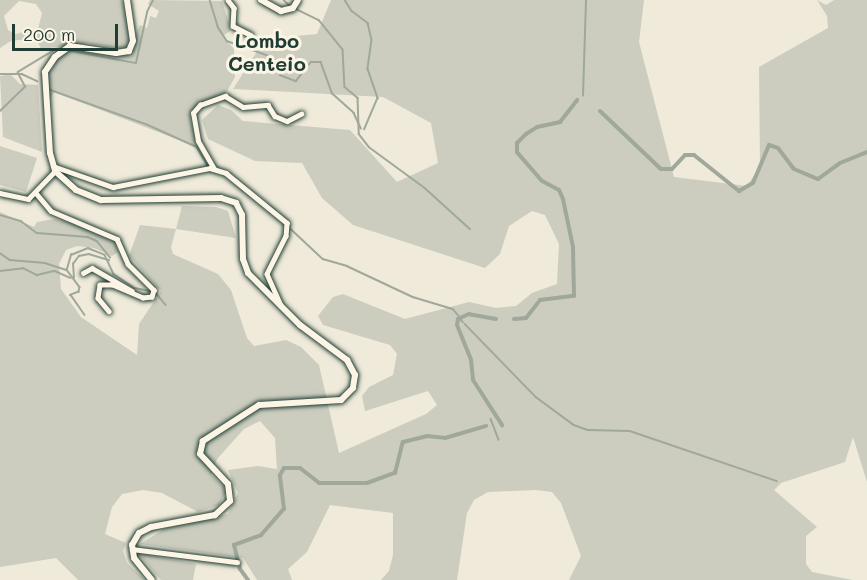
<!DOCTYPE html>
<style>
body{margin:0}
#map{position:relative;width:867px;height:580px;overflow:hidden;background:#efeada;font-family:Mali,sans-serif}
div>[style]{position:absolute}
.green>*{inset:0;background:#cccdbf}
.stream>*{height:1.5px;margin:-0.75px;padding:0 0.75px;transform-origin:0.75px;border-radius:0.75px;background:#9fa89a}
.canal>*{height:4px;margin:-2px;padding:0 2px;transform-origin:2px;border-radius:2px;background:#9fa89a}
.roads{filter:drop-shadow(0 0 2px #1f3d34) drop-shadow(0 0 2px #1f3d34)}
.street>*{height:4.5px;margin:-2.25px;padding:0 2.25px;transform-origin:2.25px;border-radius:2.25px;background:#fcf5e5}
.secondary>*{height:6px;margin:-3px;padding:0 3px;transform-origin:3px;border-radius:3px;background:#fcf5e5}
span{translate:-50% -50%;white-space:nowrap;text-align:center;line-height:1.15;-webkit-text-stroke:6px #fcf5e5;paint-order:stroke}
.neighbourhood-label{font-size:20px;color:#1f3d34;font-weight:700}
.scale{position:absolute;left:12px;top:24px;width:106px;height:27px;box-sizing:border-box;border:3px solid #1f3d34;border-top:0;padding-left:8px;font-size:18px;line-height:21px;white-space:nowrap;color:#1f3d34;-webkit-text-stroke:4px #fcf5e5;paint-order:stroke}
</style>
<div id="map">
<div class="green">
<i style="clip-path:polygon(evenodd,0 0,122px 0,132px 39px,123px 49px,87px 43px,41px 49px,36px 38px,11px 41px,0 48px,0 0,19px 1px,36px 4px,42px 13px,38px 29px,15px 34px,8px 30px,4px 16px,19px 1px)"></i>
<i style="clip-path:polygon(150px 0,222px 1px,231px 30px,223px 36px,234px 49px,235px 77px,226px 93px,194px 108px,190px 116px,197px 147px,54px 92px,50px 99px,46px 98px,47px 77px,62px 52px,76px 49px,127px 54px,140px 25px,147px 28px,150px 16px,156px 18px,159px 11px,148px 4px)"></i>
<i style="clip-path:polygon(331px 0,644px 0,639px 42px,674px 177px,747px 186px,760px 166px,759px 67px,828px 28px,827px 16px,817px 0,826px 5px,834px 0,867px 0,867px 482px,853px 437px,845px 462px,781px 483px,774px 490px,817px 527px,806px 536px,806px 564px,812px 572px,853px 580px,569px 580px,581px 556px,561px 503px,552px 492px,536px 490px,488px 492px,474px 500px,467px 513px,457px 580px,381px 580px,389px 571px,393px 555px,393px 513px,330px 505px,307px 552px,288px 569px,292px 580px,257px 580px,243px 558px,140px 544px,166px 528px,228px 514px,238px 493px,228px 470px,258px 466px,277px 469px,275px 438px,260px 421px,244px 429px,217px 459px,211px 475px,227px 490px,219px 505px,198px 512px,162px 493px,143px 490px,122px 494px,112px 507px,105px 534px,126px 543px,123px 551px,127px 563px,145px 580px,78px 580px,56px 558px,0 567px,0 212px,34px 227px,37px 222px,54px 219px,79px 224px,115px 241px,118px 252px,112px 256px,94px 248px,77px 246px,66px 250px,59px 264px,61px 289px,81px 317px,137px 355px,139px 324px,161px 291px,129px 256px,140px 225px,176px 229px,182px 206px,216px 207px,228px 211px,236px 238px,176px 229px,171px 247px,173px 254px,218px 274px,231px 290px,247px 338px,254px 346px,286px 340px,301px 347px,319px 365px,339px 453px,426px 414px,437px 405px,428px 391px,365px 411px,362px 396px,369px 387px,393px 375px,397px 354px,390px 345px,323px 325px,318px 316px,333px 297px,343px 294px,405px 319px,469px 302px,496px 308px,516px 306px,532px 293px,557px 284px,559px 244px,545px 215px,532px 211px,509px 226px,500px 254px,485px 268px,353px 225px,322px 198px,302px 163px,255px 161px,208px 139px,202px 120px,218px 105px,231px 110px,243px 121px,350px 130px,397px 182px,438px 163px,431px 123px,383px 97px,233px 89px,265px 39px,317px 34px)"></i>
<i style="clip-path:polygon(10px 74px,20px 84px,38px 85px,42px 152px,3px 137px,0 76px)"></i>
<i style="clip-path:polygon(0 146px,37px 158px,26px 192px,0 185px)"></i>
<i style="clip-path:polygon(138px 553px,196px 564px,193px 580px,161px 580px)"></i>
</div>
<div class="stream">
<i style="left:210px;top:0;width:28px;rotate:73deg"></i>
<i style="left:218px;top:27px;width:17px;rotate:57deg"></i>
<i style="left:227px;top:41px;width:48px;rotate:19.6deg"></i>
<i style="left:272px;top:57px;width:8px;rotate:45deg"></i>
<i style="left:278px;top:63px;width:9px;rotate:90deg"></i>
<i style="left:284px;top:0;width:10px;rotate:45deg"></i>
<i style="left:345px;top:0;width:13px;rotate:58deg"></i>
<i style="left:352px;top:11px;width:20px;rotate:37deg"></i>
<i style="left:368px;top:23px;width:17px;rotate:77deg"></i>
<i style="left:372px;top:40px;width:29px;rotate:98deg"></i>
<i style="left:368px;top:69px;width:31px;rotate:71deg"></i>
<i style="left:378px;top:98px;width:34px;rotate:113deg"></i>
<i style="left:296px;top:9px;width:25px;rotate:26deg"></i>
<i style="left:319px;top:20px;width:38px;rotate:51deg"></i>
<i style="left:343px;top:50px;width:37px;rotate:87deg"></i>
<i style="left:345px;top:87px;width:17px;rotate:40deg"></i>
<i style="left:358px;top:98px;width:36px;rotate:88deg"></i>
<i style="left:359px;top:134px;width:16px;rotate:52deg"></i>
<i style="left:369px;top:147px;width:69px;rotate:36.2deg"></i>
<i style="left:425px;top:188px;width:61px;rotate:42.3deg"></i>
<i style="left:147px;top:12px;width:13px;rotate:-63deg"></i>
<i style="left:71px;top:51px;width:66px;rotate:10.5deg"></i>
<i style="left:136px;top:63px;width:51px;rotate:-77.6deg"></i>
<i style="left:18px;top:72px;width:44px;rotate:-31.2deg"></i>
<i style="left:0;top:74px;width:22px"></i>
<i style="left:22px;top:74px;width:17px;rotate:25deg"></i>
<i style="left:280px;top:75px;width:17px;rotate:21deg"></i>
<i style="left:296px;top:81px;width:24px;rotate:-52deg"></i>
<i style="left:311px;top:62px;width:10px"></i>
<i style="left:321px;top:62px;width:33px;rotate:70deg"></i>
<i style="left:332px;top:93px;width:30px;rotate:42deg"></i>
<i style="left:354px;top:113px;width:17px;rotate:65deg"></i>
<i style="left:48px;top:89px;width:104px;rotate:19.7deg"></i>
<i style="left:146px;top:124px;width:56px;rotate:24.3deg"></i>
<i style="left:197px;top:147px;width:24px;rotate:60deg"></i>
<i style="left:583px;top:96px;width:96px;rotate:-88.2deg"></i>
<i style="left:0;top:111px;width:35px;rotate:-44deg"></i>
<i style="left:25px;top:87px;width:16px;rotate:-117deg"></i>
<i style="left:268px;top:205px;width:10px;rotate:37deg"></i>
<i style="left:0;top:215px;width:22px;rotate:16deg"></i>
<i style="left:21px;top:221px;width:20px;rotate:37deg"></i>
<i style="left:37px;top:233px;width:51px;rotate:4.5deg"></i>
<i style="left:88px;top:237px;width:10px;rotate:24deg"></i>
<i style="left:97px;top:241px;width:21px;rotate:51deg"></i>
<i style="left:291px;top:229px;width:44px;rotate:43.2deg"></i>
<i style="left:323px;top:259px;width:25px;rotate:16deg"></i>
<i style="left:347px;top:266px;width:73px;rotate:25.2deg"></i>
<i style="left:413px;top:297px;width:42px;rotate:16.7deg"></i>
<i style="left:453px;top:309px;width:9px;rotate:49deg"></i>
<i style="left:0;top:253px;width:12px;rotate:35deg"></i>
<i style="left:10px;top:260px;width:35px;rotate:5deg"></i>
<i style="left:45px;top:263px;width:23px;rotate:18deg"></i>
<i style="left:67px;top:270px;width:21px;rotate:53deg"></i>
<i style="left:80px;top:287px;width:5px;rotate:101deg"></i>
<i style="left:79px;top:292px;width:9px;rotate:159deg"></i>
<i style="left:71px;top:295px;width:24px;rotate:55deg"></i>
<i style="left:67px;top:269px;width:15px;rotate:-74deg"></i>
<i style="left:71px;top:255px;width:18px;rotate:-22deg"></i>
<i style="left:88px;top:248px;width:18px;rotate:22deg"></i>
<i style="left:105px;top:255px;width:21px;rotate:65deg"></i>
<i style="left:114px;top:274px;width:25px;rotate:34deg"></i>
<i style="left:135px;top:288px;width:15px;rotate:11deg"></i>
<i style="left:0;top:271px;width:23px;rotate:-7deg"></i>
<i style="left:23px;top:268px;width:16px;rotate:27deg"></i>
<i style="left:37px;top:275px;width:18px;rotate:-13deg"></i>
<i style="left:55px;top:271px;width:17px;rotate:24deg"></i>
<i style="left:74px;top:278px;width:14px;rotate:-94deg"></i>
<i style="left:73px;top:264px;width:10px;rotate:-53deg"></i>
<i style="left:79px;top:256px;width:10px;rotate:-11deg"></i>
<i style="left:89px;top:254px;width:21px;rotate:17deg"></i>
<i style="left:157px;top:294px;width:14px;rotate:51deg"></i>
<i style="left:460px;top:318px;width:5px;rotate:53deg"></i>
<i style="left:465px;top:324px;width:102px;rotate:45.8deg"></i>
<i style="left:536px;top:397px;width:47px;rotate:36.4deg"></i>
<i style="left:574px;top:425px;width:15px;rotate:20deg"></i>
<i style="left:588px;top:430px;width:42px;rotate:1.4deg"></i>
<i style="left:630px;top:431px;width:155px;rotate:18.8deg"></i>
<i style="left:491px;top:419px;width:22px;rotate:69deg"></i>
</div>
<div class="canal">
<i style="left:600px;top:111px;width:84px;rotate:43.6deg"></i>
<i style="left:661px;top:169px;width:11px"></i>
<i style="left:672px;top:169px;width:19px;rotate:-47deg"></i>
<i style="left:685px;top:155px;width:9px"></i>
<i style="left:694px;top:155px;width:58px;rotate:38.7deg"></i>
<i style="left:739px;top:191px;width:16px;rotate:-30deg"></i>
<i style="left:753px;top:183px;width:41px;rotate:-67.2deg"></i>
<i style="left:769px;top:145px;width:9px;rotate:18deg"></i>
<i style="left:778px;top:148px;width:26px;rotate:53deg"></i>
<i style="left:794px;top:169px;width:26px;rotate:23deg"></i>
<i style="left:818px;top:179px;width:27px;rotate:-36deg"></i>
<i style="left:840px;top:163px;width:29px;rotate:-22deg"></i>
<i style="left:496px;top:319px;width:27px;rotate:-170deg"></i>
<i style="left:469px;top:314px;width:12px;rotate:156deg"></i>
<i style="left:458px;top:319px;width:6px;rotate:99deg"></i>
<i style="left:457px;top:325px;width:38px;rotate:68deg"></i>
<i style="left:471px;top:360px;width:20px;rotate:84deg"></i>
<i style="left:473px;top:380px;width:54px;rotate:57.2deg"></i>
<i style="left:514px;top:319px;width:12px;rotate:-5deg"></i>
<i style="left:526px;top:318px;width:23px;rotate:-52deg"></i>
<i style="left:540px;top:300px;width:34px;rotate:-7deg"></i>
<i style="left:574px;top:296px;width:49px;rotate:-91.2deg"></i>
<i style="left:573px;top:247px;width:49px;rotate:-101.8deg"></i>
<i style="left:563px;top:199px;width:10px;rotate:-114deg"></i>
<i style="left:559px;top:190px;width:19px;rotate:-152deg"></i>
<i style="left:542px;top:181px;width:38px;rotate:-131deg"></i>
<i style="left:517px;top:152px;width:9px;rotate:-90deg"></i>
<i style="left:517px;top:143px;width:13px;rotate:-45deg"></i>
<i style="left:526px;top:134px;width:13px;rotate:-32deg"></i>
<i style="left:537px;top:127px;width:24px;rotate:-12deg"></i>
<i style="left:560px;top:122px;width:28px;rotate:-52deg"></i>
<i style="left:248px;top:580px;width:14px;rotate:-126deg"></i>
<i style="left:240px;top:569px;width:25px;rotate:-104deg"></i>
<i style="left:234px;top:545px;width:29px;rotate:-20deg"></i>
<i style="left:261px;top:535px;width:35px;rotate:-49deg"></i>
<i style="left:284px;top:509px;width:34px;rotate:-97deg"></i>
<i style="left:280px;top:475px;width:8px;rotate:-60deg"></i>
<i style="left:284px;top:468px;width:16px"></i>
<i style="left:300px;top:468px;width:24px;rotate:38deg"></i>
<i style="left:319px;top:483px;width:48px"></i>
<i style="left:367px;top:483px;width:30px;rotate:-20deg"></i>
<i style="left:395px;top:473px;width:32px;rotate:-76deg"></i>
<i style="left:403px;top:442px;width:25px;rotate:-14deg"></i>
<i style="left:427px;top:436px;width:18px;rotate:6deg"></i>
<i style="left:445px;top:438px;width:43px;rotate:-16.3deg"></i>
</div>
<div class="roads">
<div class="street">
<i style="left:228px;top:0;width:10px;rotate:53deg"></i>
<i style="left:234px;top:8px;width:18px;rotate:93deg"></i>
<i style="left:233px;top:26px;width:20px;rotate:27deg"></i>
<i style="left:53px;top:166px;width:64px;rotate:19.3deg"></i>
<i style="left:113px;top:187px;width:99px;rotate:-11.1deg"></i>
<i style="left:210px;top:168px;width:17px;rotate:17deg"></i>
<i style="left:226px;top:173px;width:79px;rotate:39.3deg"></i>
<i style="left:287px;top:223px;width:13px;rotate:94deg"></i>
<i style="left:286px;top:236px;width:42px;rotate:116.6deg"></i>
<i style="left:267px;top:274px;width:35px;rotate:66deg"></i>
<i style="left:214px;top:169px;width:32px;rotate:-120deg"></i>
<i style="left:198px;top:141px;width:28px;rotate:-100deg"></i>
<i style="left:193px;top:113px;width:11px;rotate:-49deg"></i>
<i style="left:200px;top:105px;width:27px;rotate:-20deg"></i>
<i style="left:225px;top:96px;width:21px;rotate:31deg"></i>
<i style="left:243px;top:107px;width:25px;rotate:-5deg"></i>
<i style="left:268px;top:105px;width:13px;rotate:58deg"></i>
<i style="left:275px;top:116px;width:13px;rotate:23deg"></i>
<i style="left:287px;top:121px;width:16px;rotate:-27deg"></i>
<i style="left:0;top:193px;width:29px;rotate:12deg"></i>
<i style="left:28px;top:199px;width:39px;rotate:-46deg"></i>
<i style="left:36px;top:193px;width:23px;rotate:50deg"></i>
<i style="left:51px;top:211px;width:72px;rotate:23deg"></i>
<i style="left:117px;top:239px;width:27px;rotate:66deg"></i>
<i style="left:128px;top:264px;width:37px;rotate:45deg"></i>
<i style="left:154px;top:290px;width:7px;rotate:106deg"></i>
<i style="left:152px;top:297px;width:9px;rotate:174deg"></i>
<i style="left:143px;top:298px;width:34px;rotate:-157deg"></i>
<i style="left:112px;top:285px;width:12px;rotate:180deg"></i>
<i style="left:100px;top:285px;width:13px;rotate:99deg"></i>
<i style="left:98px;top:298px;width:17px;rotate:50deg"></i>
<i style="left:83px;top:273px;width:10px;rotate:-29deg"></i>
<i style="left:92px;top:268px;width:46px;rotate:29.9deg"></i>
<i style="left:132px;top:549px;width:106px;rotate:7.1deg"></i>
</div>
<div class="secondary">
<i style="left:127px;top:0;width:41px;rotate:81.7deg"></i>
<i style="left:133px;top:41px;width:11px;rotate:112deg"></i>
<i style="left:129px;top:51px;width:13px;rotate:171deg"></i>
<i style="left:116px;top:53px;width:47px;rotate:-171.3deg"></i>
<i style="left:70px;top:46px;width:19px;rotate:144deg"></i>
<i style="left:55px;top:57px;width:18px;rotate:124deg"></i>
<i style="left:45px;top:72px;width:81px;rotate:86.5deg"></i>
<i style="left:50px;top:153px;width:19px;rotate:74deg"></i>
<i style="left:55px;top:171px;width:28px;rotate:42deg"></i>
<i style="left:76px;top:190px;width:27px;rotate:22deg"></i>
<i style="left:101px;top:200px;width:120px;rotate:-1deg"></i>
<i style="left:221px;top:198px;width:16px;rotate:18deg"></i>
<i style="left:236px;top:203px;width:13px;rotate:63deg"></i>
<i style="left:242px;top:215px;width:44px;rotate:88.7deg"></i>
<i style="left:243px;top:259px;width:15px;rotate:70deg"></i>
<i style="left:248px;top:273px;width:74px;rotate:45deg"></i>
<i style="left:300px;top:325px;width:59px;rotate:36.7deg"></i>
<i style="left:347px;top:360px;width:17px;rotate:62deg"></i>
<i style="left:355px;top:375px;width:13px;rotate:99deg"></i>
<i style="left:353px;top:388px;width:17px;rotate:135deg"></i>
<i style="left:341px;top:400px;width:82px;rotate:176.5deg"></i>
<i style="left:259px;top:405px;width:67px;rotate:147.3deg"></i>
<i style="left:203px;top:441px;width:13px;rotate:103deg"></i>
<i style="left:200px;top:454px;width:41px;rotate:47deg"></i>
<i style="left:228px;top:484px;width:17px;rotate:83deg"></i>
<i style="left:230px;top:501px;width:21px;rotate:137deg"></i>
<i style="left:215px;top:515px;width:65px;rotate:169.4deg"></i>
<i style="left:151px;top:527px;width:13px;rotate:153deg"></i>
<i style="left:139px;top:533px;width:14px;rotate:120deg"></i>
<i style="left:132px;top:545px;width:13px;rotate:81deg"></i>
<i style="left:134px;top:558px;width:28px;rotate:51deg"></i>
<i style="left:261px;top:0;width:23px;rotate:29deg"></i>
<i style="left:281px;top:11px;width:12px;rotate:-14deg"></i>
<i style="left:293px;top:8px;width:9px;rotate:-58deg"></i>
</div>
</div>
<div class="neighbourhood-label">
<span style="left:267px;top:52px">Lombo<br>Centeio</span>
</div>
<div class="scale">200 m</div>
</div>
